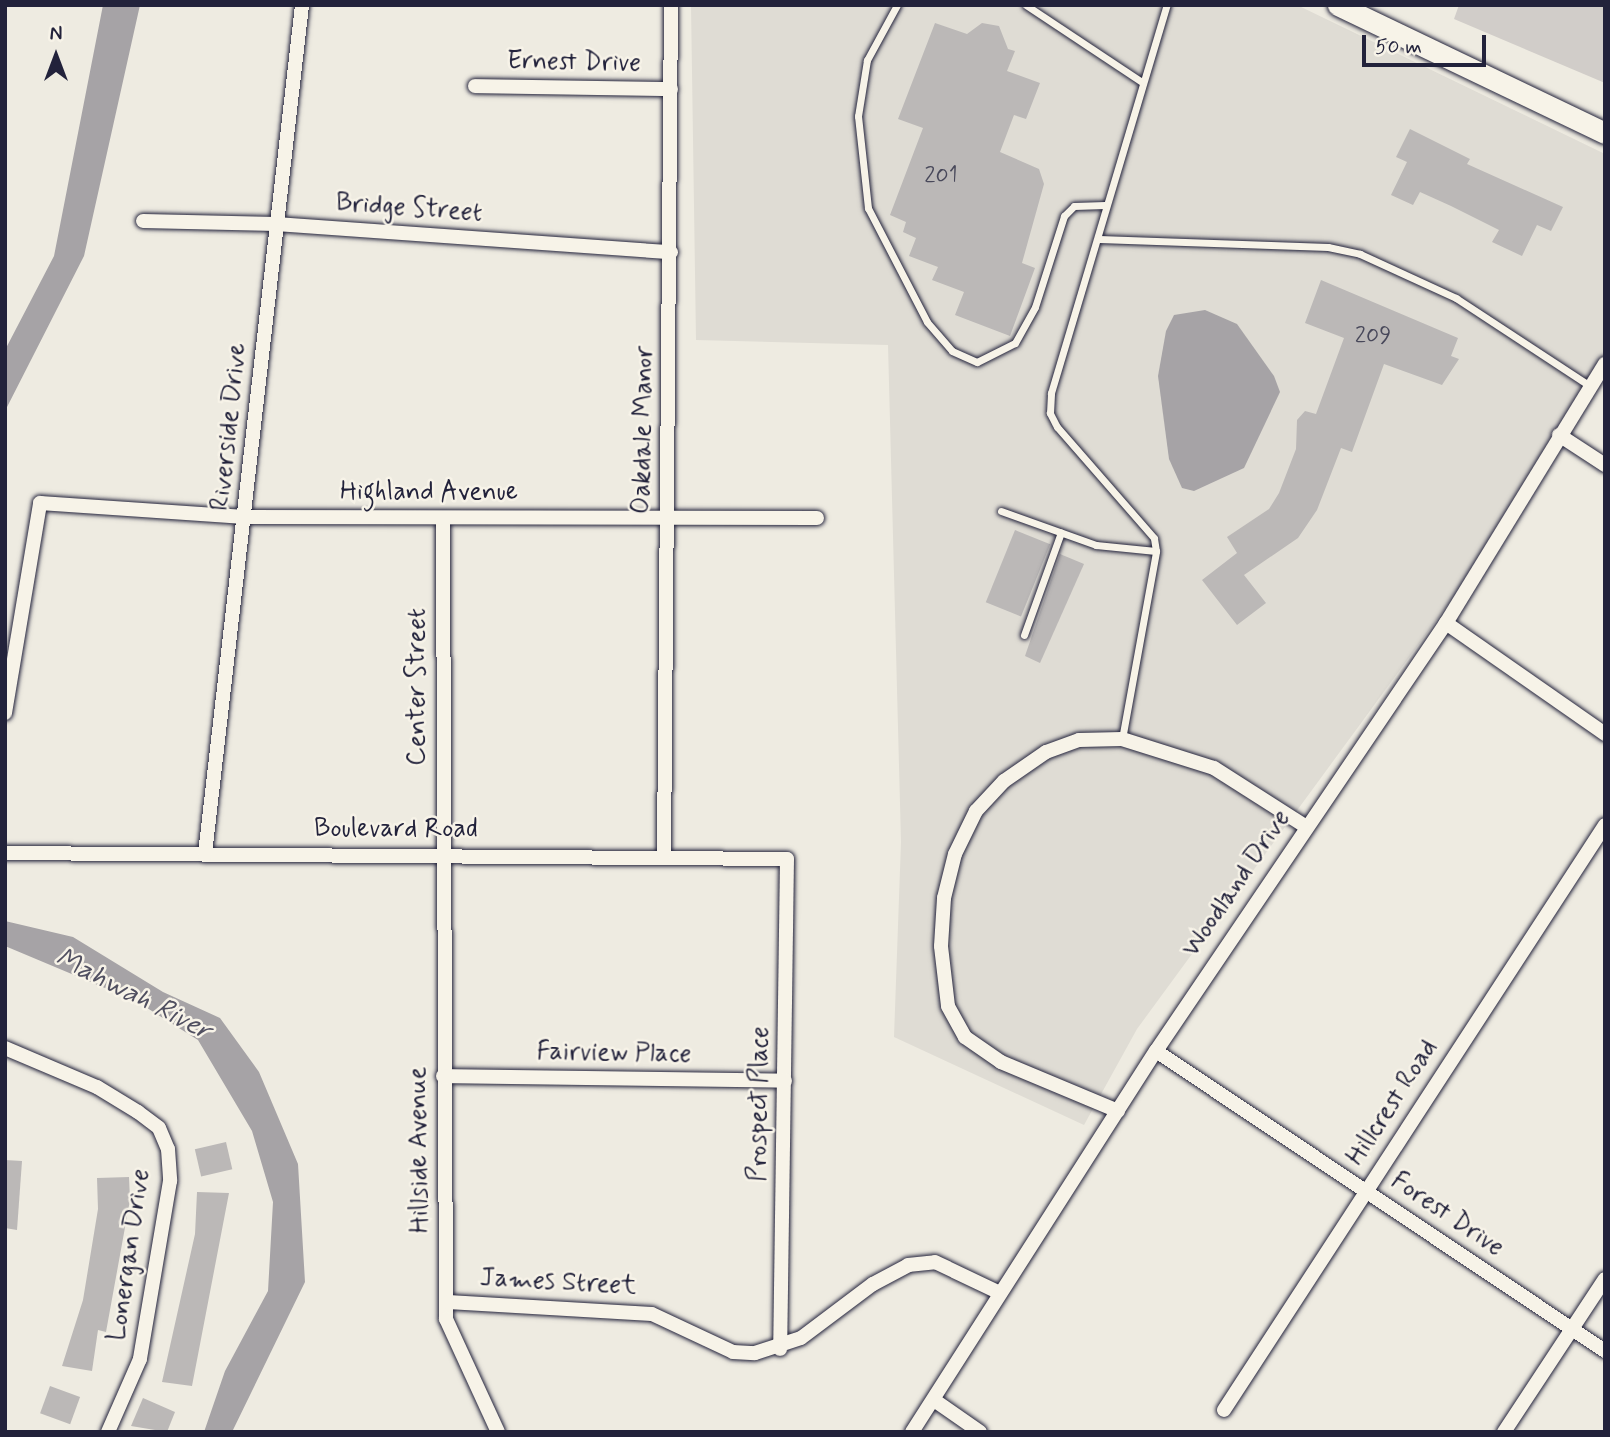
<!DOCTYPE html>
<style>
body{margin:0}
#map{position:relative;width:1610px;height:1437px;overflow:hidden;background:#eeebe1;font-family:Mynerve,sans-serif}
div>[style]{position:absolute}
.built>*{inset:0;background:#dfdcd4}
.green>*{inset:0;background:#d1cdc9}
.water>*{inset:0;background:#a6a3a6}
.building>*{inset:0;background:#bbb8b7;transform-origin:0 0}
.roads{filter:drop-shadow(0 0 2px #22223b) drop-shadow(0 0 2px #22223b)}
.service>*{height:7px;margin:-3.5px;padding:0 3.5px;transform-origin:3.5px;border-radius:3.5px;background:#f7f3e8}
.minor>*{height:14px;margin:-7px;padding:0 7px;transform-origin:7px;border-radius:7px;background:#f7f3e8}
.primary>*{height:21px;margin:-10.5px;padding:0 10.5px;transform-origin:10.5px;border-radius:10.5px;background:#f7f3e8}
span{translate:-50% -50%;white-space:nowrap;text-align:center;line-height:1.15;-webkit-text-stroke:5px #f7f3e8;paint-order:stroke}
.number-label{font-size:23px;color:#48485a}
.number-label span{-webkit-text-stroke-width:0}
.street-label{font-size:26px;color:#22223b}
.water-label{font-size:28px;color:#504f60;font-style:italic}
.frame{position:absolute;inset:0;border:7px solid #22223b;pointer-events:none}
.north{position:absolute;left:21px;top:21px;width:70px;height:70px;-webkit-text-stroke:5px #f7f3e8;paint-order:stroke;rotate:0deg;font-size:19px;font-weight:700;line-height:28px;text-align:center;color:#22223b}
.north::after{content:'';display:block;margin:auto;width:24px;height:32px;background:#22223b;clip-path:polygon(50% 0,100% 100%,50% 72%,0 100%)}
.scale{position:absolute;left:1362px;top:35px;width:124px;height:32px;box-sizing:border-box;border:4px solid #22223b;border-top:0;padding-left:9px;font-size:21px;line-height:24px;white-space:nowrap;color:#22223b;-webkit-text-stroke:5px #f7f3e8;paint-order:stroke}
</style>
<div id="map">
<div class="built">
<i style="clip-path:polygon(691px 5px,1297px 5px,1605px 154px,1605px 371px,1550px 465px,1137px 1029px,1084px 1125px,894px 1037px,901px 842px,888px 345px,696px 340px)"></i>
</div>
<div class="green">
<i style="clip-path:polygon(1459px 5px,1605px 5px,1605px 83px,1454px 19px)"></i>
</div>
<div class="water">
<i style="clip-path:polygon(103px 5px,140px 5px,84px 256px,5px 411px,5px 350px,54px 256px)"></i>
<i style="clip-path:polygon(1205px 310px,1237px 324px,1274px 376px,1280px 392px,1244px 468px,1194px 491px,1182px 488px,1169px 459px,1158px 376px,1166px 331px,1174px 315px)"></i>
<i style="clip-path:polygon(5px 921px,73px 937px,163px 992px,220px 1018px,259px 1072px,298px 1164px,305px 1282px,232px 1432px,204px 1432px,225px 1371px,268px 1291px,273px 1202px,252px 1131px,198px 1040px,136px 1001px,5px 946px)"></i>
</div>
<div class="building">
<i style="clip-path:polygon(935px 23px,967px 34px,982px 23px,999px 26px,1008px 49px,1015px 51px,1007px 71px,1040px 83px,1026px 119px,1014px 115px,1000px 152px,1039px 169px,1044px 184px,1022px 263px,1035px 268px,1010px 336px,955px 315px,964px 292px,932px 280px,938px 267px,909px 256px,916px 238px,903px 232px,906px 222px,890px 215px,923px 128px,898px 119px)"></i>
<i style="clip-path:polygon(1410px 129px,1470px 159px,1467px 164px,1563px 207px,1551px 231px,1537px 225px,1522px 256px,1492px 242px,1499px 230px,1451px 206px,1420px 192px,1413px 205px,1391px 195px,1407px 162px,1396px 157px)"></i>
<i style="clip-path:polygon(1321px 280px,1458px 338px,1451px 356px,1459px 359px,1442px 385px,1384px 364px,1352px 452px,1341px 448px,1317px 510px,1298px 538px,1244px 575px,1266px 603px,1237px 625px,1202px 580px,1237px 553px,1227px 537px,1269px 509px,1279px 493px,1296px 449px,1297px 420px,1305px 411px,1316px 414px,1344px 338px,1305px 323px)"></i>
<i style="left:1015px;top:530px;width:38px;height:78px;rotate:22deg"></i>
<i style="clip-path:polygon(1060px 554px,1084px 564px,1040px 663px,1025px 656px)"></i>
<i style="left:226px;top:1142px;width:28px;height:32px;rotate:77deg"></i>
<i style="clip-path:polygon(5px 1160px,22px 1161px,17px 1230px,5px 1228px)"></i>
<i style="clip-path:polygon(129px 1177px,130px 1200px,106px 1332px,98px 1330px,92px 1371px,62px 1366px,83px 1300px,98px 1209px,97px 1178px)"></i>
<i style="clip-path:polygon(197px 1192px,229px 1193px,192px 1386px,162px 1382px,195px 1234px)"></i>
<i style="left:50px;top:1386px;width:32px;height:29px;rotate:20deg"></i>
<i style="clip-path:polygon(143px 1398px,175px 1412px,167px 1432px,131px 1426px)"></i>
</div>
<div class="roads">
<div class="service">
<i style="left:897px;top:5px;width:63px;rotate:118.6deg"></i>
<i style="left:867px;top:60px;width:57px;rotate:99.1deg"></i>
<i style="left:858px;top:116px;width:93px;rotate:83.8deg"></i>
<i style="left:868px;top:208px;width:128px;rotate:62.6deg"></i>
<i style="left:927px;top:322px;width:38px;rotate:49deg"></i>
<i style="left:952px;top:351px;width:27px;rotate:24deg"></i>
<i style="left:977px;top:362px;width:42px;rotate:-26.6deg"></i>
<i style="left:1015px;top:343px;width:41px;rotate:-60.9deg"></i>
<i style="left:1035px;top:307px;width:96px;rotate:-72.3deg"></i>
<i style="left:1064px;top:216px;width:14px;rotate:-45deg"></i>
<i style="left:1074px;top:206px;width:31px;rotate:-2deg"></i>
<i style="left:1026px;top:5px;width:139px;rotate:33.6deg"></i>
<i style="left:1099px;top:239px;width:229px;rotate:2deg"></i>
<i style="left:1328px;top:247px;width:33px;rotate:12deg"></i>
<i style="left:1360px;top:254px;width:106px;rotate:24.6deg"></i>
<i style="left:1456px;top:298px;width:160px;rotate:33.3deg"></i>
<i style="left:1001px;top:511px;width:101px;rotate:19.7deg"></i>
<i style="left:1096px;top:545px;width:60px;rotate:5.7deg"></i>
<i style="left:1024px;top:635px;width:109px;rotate:-70.2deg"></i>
<i style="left:1122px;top:739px;width:191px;rotate:-79.7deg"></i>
<i style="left:1156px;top:551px;width:13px;rotate:-99deg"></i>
<i style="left:1154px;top:538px;width:147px;rotate:-131.1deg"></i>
<i style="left:1057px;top:427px;width:16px;rotate:-117deg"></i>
<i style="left:1050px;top:413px;width:20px;rotate:-87deg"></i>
<i style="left:1051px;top:393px;width:405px;rotate:-73.4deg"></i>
</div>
<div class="minor">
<i style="left:475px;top:86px;width:196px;rotate:0.9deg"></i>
<i style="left:143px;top:221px;width:133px;rotate:1.3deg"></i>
<i style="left:276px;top:224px;width:396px;rotate:4.1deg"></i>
<i style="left:1559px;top:435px;width:55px;rotate:33.1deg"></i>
<i style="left:443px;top:518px;width:801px;rotate:89.79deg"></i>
<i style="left:446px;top:1319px;width:124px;rotate:65.3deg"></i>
<i style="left:1446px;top:623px;width:194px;rotate:34.9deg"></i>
<i style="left:5px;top:713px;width:213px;rotate:-80.5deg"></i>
<i style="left:40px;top:503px;width:205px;rotate:3.9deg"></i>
<i style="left:245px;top:517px;width:572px;rotate:0.1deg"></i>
<i style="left:5px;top:853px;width:782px;rotate:0.44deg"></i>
<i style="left:787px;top:859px;width:490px;rotate:90.8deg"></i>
<i style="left:205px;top:854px;width:855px;rotate:-83.48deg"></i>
<i style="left:664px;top:855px;width:850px;rotate:-89.53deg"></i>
<i style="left:5px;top:1048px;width:100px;rotate:23deg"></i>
<i style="left:97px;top:1087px;width:48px;rotate:31.4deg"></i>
<i style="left:138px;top:1112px;width:26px;rotate:37deg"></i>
<i style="left:159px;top:1128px;width:23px;rotate:67deg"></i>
<i style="left:168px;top:1149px;width:32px;rotate:86deg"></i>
<i style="left:170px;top:1181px;width:181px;rotate:99.6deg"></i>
<i style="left:140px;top:1359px;width:80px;rotate:113.7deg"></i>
<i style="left:1156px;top:1051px;width:540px;rotate:33.75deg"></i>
<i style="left:443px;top:1076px;width:342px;rotate:0.8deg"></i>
<i style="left:1118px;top:1111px;width:127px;rotate:-157.3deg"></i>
<i style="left:1001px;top:1062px;width:44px;rotate:-145.2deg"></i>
<i style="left:965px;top:1037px;width:35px;rotate:-119deg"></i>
<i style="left:948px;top:1006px;width:60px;rotate:-96.7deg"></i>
<i style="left:941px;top:946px;width:48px;rotate:-86.4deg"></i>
<i style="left:944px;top:898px;width:45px;rotate:-76deg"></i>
<i style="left:955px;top:854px;width:48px;rotate:-64deg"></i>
<i style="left:976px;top:811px;width:41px;rotate:-47deg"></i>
<i style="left:1004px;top:781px;width:51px;rotate:-34.6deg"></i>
<i style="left:1046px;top:752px;width:35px;rotate:-20deg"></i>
<i style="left:1079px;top:740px;width:43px;rotate:-1.3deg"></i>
<i style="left:1122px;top:739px;width:96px;rotate:17.5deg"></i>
<i style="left:1214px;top:768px;width:108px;rotate:32.5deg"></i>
<i style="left:448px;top:1302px;width:204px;rotate:3.4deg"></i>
<i style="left:652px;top:1314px;width:89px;rotate:25.1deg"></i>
<i style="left:733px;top:1352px;width:22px;rotate:3deg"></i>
<i style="left:755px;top:1353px;width:48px;rotate:-18.1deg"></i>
<i style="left:801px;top:1338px;width:90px;rotate:-36.9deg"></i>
<i style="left:873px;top:1284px;width:40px;rotate:-28deg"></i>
<i style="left:908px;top:1265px;width:27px;rotate:-6deg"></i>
<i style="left:935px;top:1262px;width:72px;rotate:25.5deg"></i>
<i style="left:934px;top:1400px;width:56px;rotate:34.8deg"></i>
<i style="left:1224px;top:1410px;width:698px;rotate:-56.92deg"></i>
<i style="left:912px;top:1432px;width:452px;rotate:-57.4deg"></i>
<i style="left:1156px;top:1051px;width:517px;rotate:-55.88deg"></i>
<i style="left:1446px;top:623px;width:304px;rotate:-58.5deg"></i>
<i style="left:1504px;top:1432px;width:183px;rotate:-56.6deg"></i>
</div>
<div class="primary">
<i style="left:1338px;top:5px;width:296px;rotate:25.6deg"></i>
</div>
</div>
<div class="number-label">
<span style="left:941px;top:176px">201</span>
<span style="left:1373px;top:336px">209</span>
</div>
<div class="street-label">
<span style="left:574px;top:63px;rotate:1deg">Ernest Drive</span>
<span style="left:409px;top:209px;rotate:4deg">Bridge Street</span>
<span style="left:230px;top:427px;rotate:-84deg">Riverside Drive</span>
<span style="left:644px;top:430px;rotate:-89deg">Oakdale Manor</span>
<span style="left:429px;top:493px">Highland Avenue</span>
<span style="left:418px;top:687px;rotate:-90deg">Center Street</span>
<span style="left:396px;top:830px">Boulevard Road</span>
<span style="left:1237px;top:884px;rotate:-56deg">Woodland Drive</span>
<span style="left:614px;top:1054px;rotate:1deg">Fairview Place</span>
<span style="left:1393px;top:1103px;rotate:-57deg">Hillcrest Road</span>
<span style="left:760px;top:1104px;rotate:-89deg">Prospect Place</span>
<span style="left:420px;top:1150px;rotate:-91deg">Hillside Avenue</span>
<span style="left:1447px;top:1215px;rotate:34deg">Forest Drive</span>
<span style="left:130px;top:1255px;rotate:-82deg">Lonergan Drive</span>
<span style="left:558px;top:1283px;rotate:3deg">James Street</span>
</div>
<div class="water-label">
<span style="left:133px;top:995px;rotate:27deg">Mahwah River</span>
</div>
<div class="frame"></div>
<div class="north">N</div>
<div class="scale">50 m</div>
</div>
